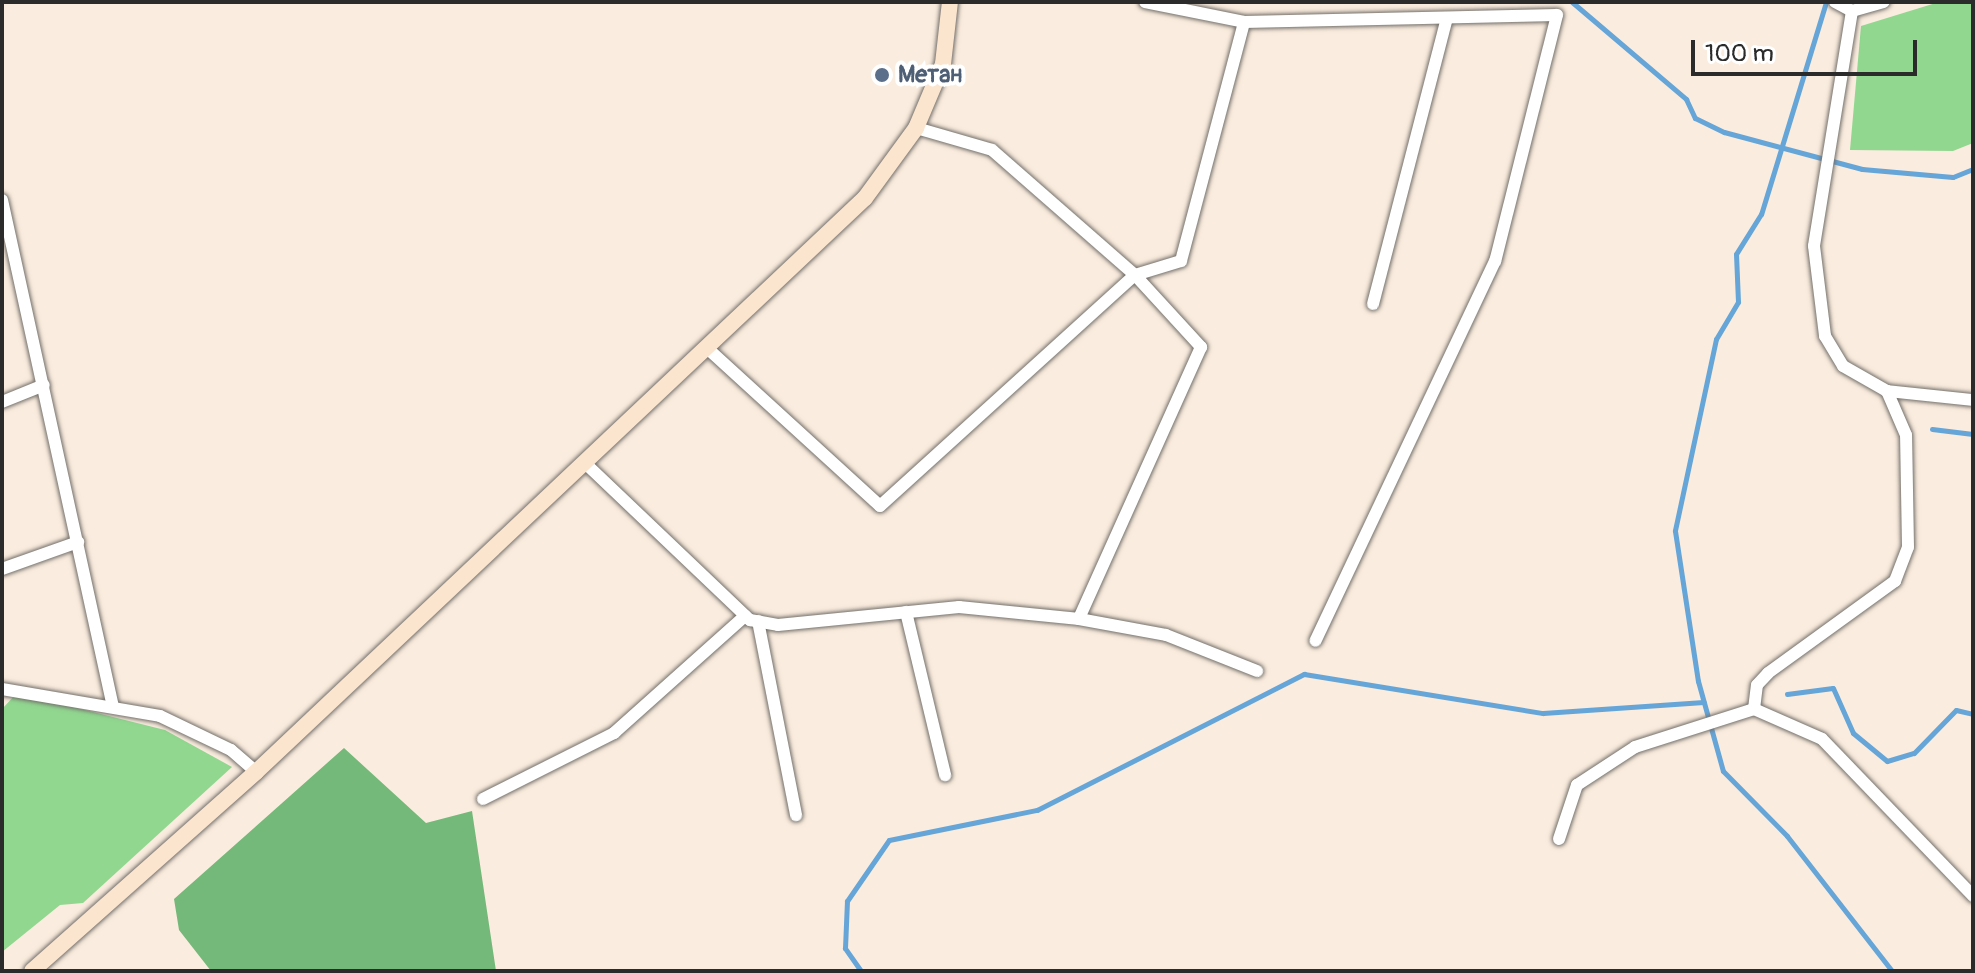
<!DOCTYPE html>
<meta charset="utf-8">
<style>
body{margin:0}
#map{position:relative;width:1975px;height:973px;overflow:hidden;background:#faecde;font-family:Pangolin,sans-serif}
div>[style]{position:absolute}
.green>*{inset:0;background:#91d790}
.forest>*{inset:0;background:#74b87a}
.stream>*{height:5px;margin:-2.5px;padding:0 2.5px;transform-origin:2.5px;border-radius:2.5px;background:#65a5d8}
.roads{filter:drop-shadow(0 0 2px #736f6a) drop-shadow(0 0 2px #736f6a)}
.street>*{height:12px;margin:-6px;padding:0 6px;transform-origin:6px;border-radius:6px;background:#fff}
.secondary>*{height:16px;margin:-8px;padding:0 8px;transform-origin:8px;border-radius:8px;background:#fbe5cf}
.dots>*{width:22px;height:22px;translate:-50% -50%;box-sizing:border-box;border:4px solid #fff;border-radius:50%}
span{translate:-50% -50%;white-space:nowrap;text-align:center;line-height:1.15;-webkit-text-stroke:8px #fff;paint-order:stroke}
.service-label{font-size:24px;color:#4e5e75;font-weight:700}
.left{translate:0 -50%;text-align:left}
.frame{position:absolute;inset:0;border:4px solid #2b2b2b;pointer-events:none}
.scale{position:absolute;left:1691px;top:40px;width:226px;height:36px;box-sizing:border-box;border:4px solid #2b2b2b;border-top:0;padding-left:10px;font-size:24px;line-height:28px;white-space:nowrap;color:#2b2b2b;-webkit-text-stroke:6px #fff;paint-order:stroke}
</style>
<div id="map">
<div class="green">
<i style="clip-path:polygon(1939px 2px,1973px 2px,1973px 143px,1953px 151px,1850px 150px,1861px 26px)"></i>
<i style="clip-path:polygon(17px 693px,165px 730px,232px 767px,83px 903px,60px 905px,2px 952px,2px 709px)"></i>
</div>
<div class="forest">
<i style="clip-path:polygon(344px 748px,426px 823px,472px 811px,496px 971px,211px 971px,179px 930px,174px 899px)"></i>
</div>
<div class="stream">
<i style="left:1572px;top:2px;width:150px;rotate:40.4deg"></i>
<i style="left:1686px;top:99px;width:21px;rotate:65deg"></i>
<i style="left:1695px;top:118px;width:32px;rotate:26deg"></i>
<i style="left:1724px;top:132px;width:143px;rotate:15deg"></i>
<i style="left:1862px;top:169px;width:91px;rotate:5deg"></i>
<i style="left:1953px;top:177px;width:22px;rotate:-22deg"></i>
<i style="left:1826px;top:2px;width:222px;rotate:107deg"></i>
<i style="left:1761px;top:214px;width:47px;rotate:122deg"></i>
<i style="left:1736px;top:254px;width:48px;rotate:87.6deg"></i>
<i style="left:1738px;top:302px;width:43px;rotate:120.7deg"></i>
<i style="left:1716px;top:339px;width:196px;rotate:102.1deg"></i>
<i style="left:1675px;top:531px;width:152px;rotate:81.3deg"></i>
<i style="left:1698px;top:681px;width:93px;rotate:74.5deg"></i>
<i style="left:1723px;top:771px;width:91px;rotate:45.4deg"></i>
<i style="left:1787px;top:836px;width:171px;rotate:52.1deg"></i>
<i style="left:1932px;top:429px;width:41px;rotate:7deg"></i>
<i style="left:1787px;top:694px;width:46px;rotate:-7.4deg"></i>
<i style="left:1833px;top:688px;width:49px;rotate:66deg"></i>
<i style="left:1853px;top:733px;width:44px;rotate:39.5deg"></i>
<i style="left:1887px;top:761px;width:28px;rotate:-17deg"></i>
<i style="left:1914px;top:753px;width:60px;rotate:-45.7deg"></i>
<i style="left:1956px;top:710px;width:17px;rotate:13deg"></i>
<i style="left:861px;top:971px;width:28px;rotate:-125deg"></i>
<i style="left:845px;top:948px;width:47px;rotate:-87.6deg"></i>
<i style="left:847px;top:901px;width:74px;rotate:-55.5deg"></i>
<i style="left:889px;top:840px;width:151px;rotate:-11.5deg"></i>
<i style="left:1037px;top:810px;width:300px;rotate:-27deg"></i>
<i style="left:1304px;top:674px;width:242px;rotate:9.3deg"></i>
<i style="left:1543px;top:713px;width:161px;rotate:-3.9deg"></i>
</div>
<div class="roads">
<div class="street">
<i style="left:1145px;top:2px;width:101px;rotate:11.4deg"></i>
<i style="left:1244px;top:22px;width:313px;rotate:-1.3deg"></i>
<i style="left:1557px;top:15px;width:254px;rotate:104.1deg"></i>
<i style="left:1495px;top:261px;width:420px;rotate:115.3deg"></i>
<i style="left:1835px;top:2px;width:19px;rotate:28deg"></i>
<i style="left:1852px;top:11px;width:33px;rotate:-16deg"></i>
<i style="left:1852px;top:11px;width:238px;rotate:99.2deg"></i>
<i style="left:1814px;top:246px;width:91px;rotate:83deg"></i>
<i style="left:1825px;top:336px;width:35px;rotate:59deg"></i>
<i style="left:1843px;top:366px;width:51px;rotate:29.6deg"></i>
<i style="left:1887px;top:391px;width:86px;rotate:6deg"></i>
<i style="left:916px;top:128px;width:79px;rotate:16.1deg"></i>
<i style="left:992px;top:150px;width:190px;rotate:41.2deg"></i>
<i style="left:1135px;top:275px;width:98px;rotate:47.5deg"></i>
<i style="left:1201px;top:347px;width:298px;rotate:114.2deg"></i>
<i style="left:2px;top:200px;width:519px;rotate:77.65deg"></i>
<i style="left:1373px;top:304px;width:295px;rotate:-75.5deg"></i>
<i style="left:707px;top:348px;width:234px;rotate:42.4deg"></i>
<i style="left:880px;top:506px;width:344px;rotate:-42.2deg"></i>
<i style="left:1135px;top:275px;width:48px;rotate:-16.9deg"></i>
<i style="left:1181px;top:261px;width:247px;rotate:-75.2deg"></i>
<i style="left:2px;top:402px;width:45px;rotate:-22deg"></i>
<i style="left:585px;top:463px;width:228px;rotate:43.6deg"></i>
<i style="left:750px;top:620px;width:28px;rotate:10deg"></i>
<i style="left:778px;top:625px;width:182px;rotate:-5.7deg"></i>
<i style="left:959px;top:607px;width:121px;rotate:5.7deg"></i>
<i style="left:1079px;top:619px;width:88px;rotate:10.4deg"></i>
<i style="left:1166px;top:635px;width:98px;rotate:21.6deg"></i>
<i style="left:2px;top:569px;width:81px;rotate:-19.6deg"></i>
<i style="left:906px;top:612px;width:168px;rotate:76.5deg"></i>
<i style="left:758px;top:621px;width:198px;rotate:78.9deg"></i>
<i style="left:2px;top:689px;width:160px;rotate:9.7deg"></i>
<i style="left:160px;top:716px;width:79px;rotate:25.6deg"></i>
<i style="left:231px;top:750px;width:33px;rotate:41deg"></i>
<i style="left:1754px;top:709px;width:24px;rotate:-83deg"></i>
<i style="left:1757px;top:685px;width:16px;rotate:-47deg"></i>
<i style="left:1768px;top:673px;width:157px;rotate:-35.9deg"></i>
<i style="left:1895px;top:581px;width:36px;rotate:-69deg"></i>
<i style="left:1908px;top:547px;width:112px;rotate:-91deg"></i>
<i style="left:1906px;top:435px;width:48px;rotate:-113.4deg"></i>
<i style="left:483px;top:799px;width:147px;rotate:-26.7deg"></i>
<i style="left:614px;top:733px;width:176px;rotate:-41.8deg"></i>
<i style="left:1559px;top:839px;width:57px;rotate:-71.6deg"></i>
<i style="left:1577px;top:785px;width:69px;rotate:-33.2deg"></i>
<i style="left:1635px;top:747px;width:125px;rotate:-17.7deg"></i>
<i style="left:1754px;top:709px;width:74px;rotate:23.8deg"></i>
<i style="left:1822px;top:739px;width:218px;rotate:46.1deg"></i>
</div>
<div class="secondary">
<i style="left:32px;top:971px;width:300px;rotate:-41.6deg"></i>
<i style="left:256px;top:772px;width:837px;rotate:-43.31deg"></i>
<i style="left:865px;top:198px;width:87px;rotate:-53.9deg"></i>
<i style="left:916px;top:128px;width:69px;rotate:-67.1deg"></i>
<i style="left:943px;top:64px;width:62px;rotate:-83.6deg"></i>
</div>
</div>
<div class="dots">
<i style="left:882px;top:75px;background:#5c6f8a"></i>
</div>
<div class="service-label">
<span class="left" style="left:898px;top:75px">Метан</span>
</div>
<div class="frame"></div>
<div class="scale">100 m</div>
</div>
